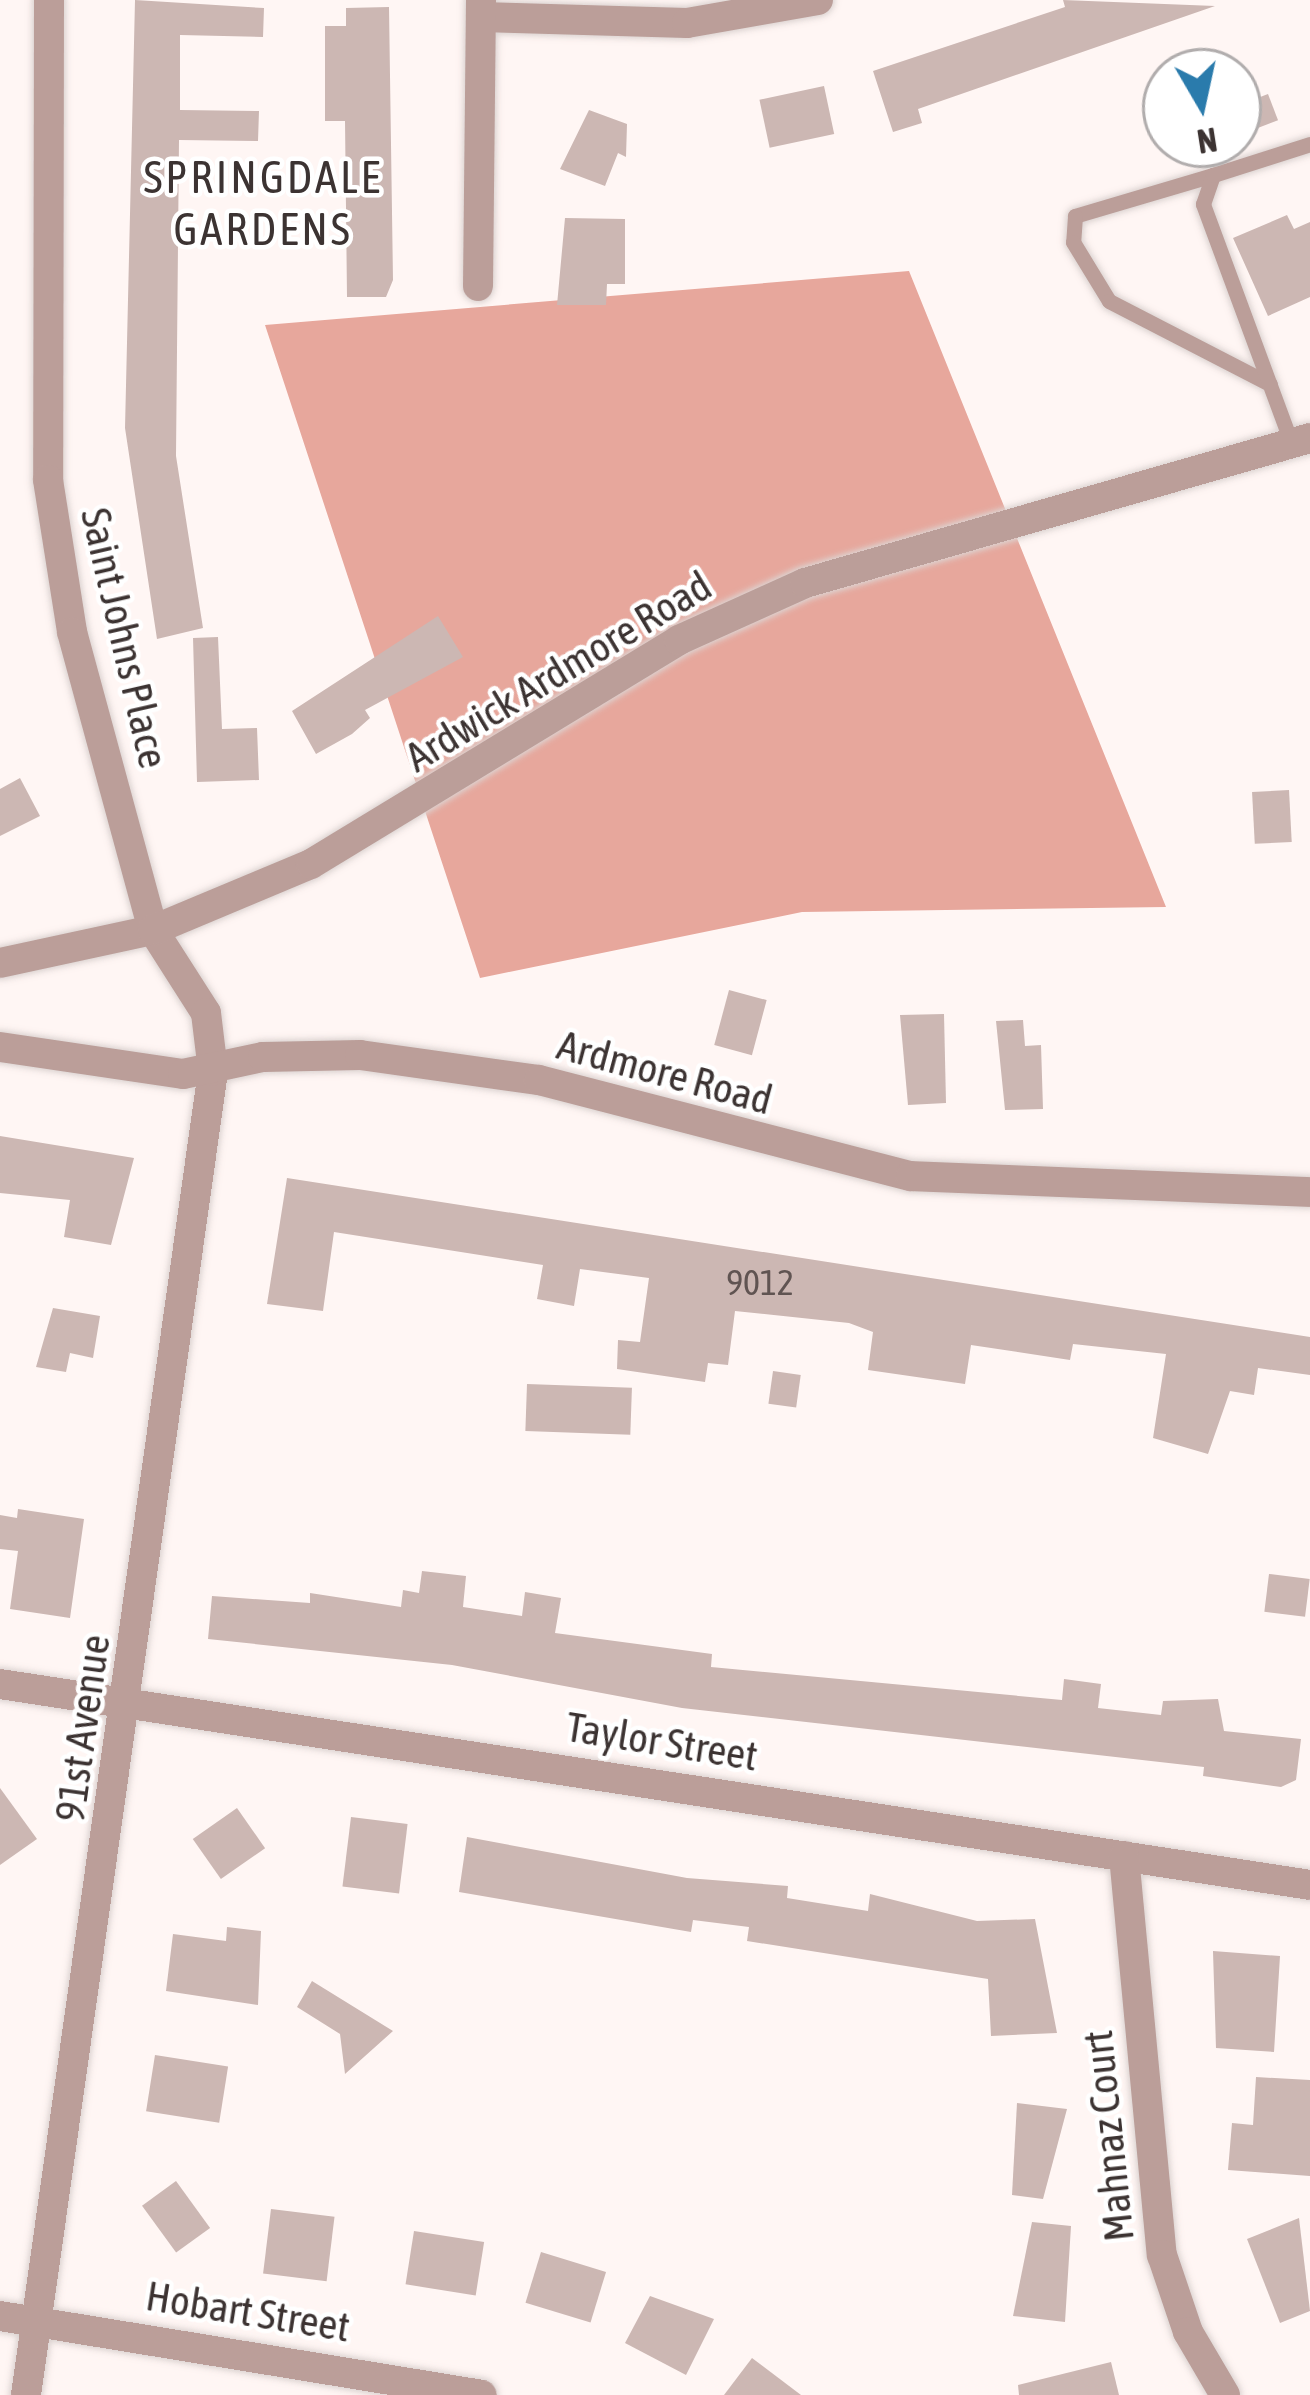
<!DOCTYPE html>
<style>
body{margin:0}
#map{position:relative;width:1310px;height:2395px;overflow:hidden;background:#fff6f4;font-family:"Asap Condensed",sans-serif}
div>[style]{position:absolute}
.forest>*{inset:0;background:#e7a79c}
.building>*{inset:0;background:#ccb7b3;transform-origin:0 0}
.roads{filter:drop-shadow(0 0 3px #dcd3d1) drop-shadow(0 0 3px #dcd3d1)}
.service>*{height:15px;margin:-7.5px;padding:0 7.5px;transform-origin:7.5px;border-radius:7.5px;background:#bb9e99}
.minor>*{height:30px;margin:-15px;padding:0 15px;transform-origin:15px;border-radius:15px;background:#bb9e99}
.tertiary>*{height:30px;margin:-15px;padding:0 15px;transform-origin:15px;border-radius:15px;background:#bb9e99}
span{translate:-50% -50%;white-space:nowrap;text-align:center;line-height:1.15;-webkit-text-stroke:9px #fff;paint-order:stroke}
.number-label{font-size:36px;color:#605452}
.number-label span{-webkit-text-stroke-width:0}
.street-label{font-size:42px;color:#3c3332}
.neighbourhood-label{font-size:45px;color:#3c3332;letter-spacing:3px}
.north{position:absolute;left:1142px;top:48px;width:120px;height:120px;box-sizing:border-box;background:#fff;border:3px solid #b1adad;border-radius:50%;rotate:171deg;font-size:33px;font-weight:700;line-height:48px;text-align:center;color:#3c3332}
.north::after{content:'';display:block;margin:auto;width:42px;height:54px;background:#2a7bac;clip-path:polygon(50% 0,100% 100%,50% 72%,0 100%)}
</style>
<div id="map">
<div class="forest">
<i style="clip-path:polygon(909px 271px,1166px 907px,802px 912px,480px 978px,265px 325px)"></i>
</div>
<div class="building">
<i style="clip-path:polygon(135px 0,264px 8px,263px 37px,180px 35px,180px 110px,259px 111px,258px 141px,179px 140px,176px 456px,203px 628px,157px 639px,125px 428px)"></i>
<i style="clip-path:polygon(1063px 0,1215px 6px,918px 109px,922px 123px,893px 132px,873px 71px,1065px 7px)"></i>
<i style="clip-path:polygon(389px 7px,393px 280px,386px 297px,347px 297px,345px 121px,325px 121px,325px 26px,346px 26px,346px 8px)"></i>
<i style="left:824px;top:86px;width:49px;height:66px;rotate:78deg"></i>
<i style="left:1268px;top:94px;width:28px;height:30px;rotate:69deg"></i>
<i style="clip-path:polygon(589px 110px,627px 124px,626px 157px,618px 153px,605px 186px,560px 169px)"></i>
<i style="clip-path:polygon(1287px 215px,1294px 229px,1310px 222px,1310px 297px,1268px 316px,1233px 238px)"></i>
<i style="clip-path:polygon(565px 218px,625px 219px,625px 284px,607px 284px,606px 305px,557px 305px)"></i>
<i style="clip-path:polygon(438px 616px,463px 657px,365px 710px,370px 718px,352px 734px,316px 754px,292px 711px)"></i>
<i style="clip-path:polygon(218px 637px,222px 729px,257px 728px,259px 780px,197px 782px,193px 638px)"></i>
<i style="clip-path:polygon(20px 778px,40px 816px,0 836px,0 789px)"></i>
<i style="left:1289px;top:790px;width:52px;height:37px;rotate:87deg"></i>
<i style="left:729px;top:990px;width:39px;height:57px;rotate:15deg"></i>
<i style="clip-path:polygon(944px 1014px,946px 1103px,908px 1105px,900px 1015px)"></i>
<i style="clip-path:polygon(1023px 1020px,1025px 1046px,1041px 1045px,1043px 1109px,1005px 1110px,996px 1021px)"></i>
<i style="clip-path:polygon(0 1136px,134px 1158px,111px 1245px,64px 1237px,70px 1200px,0 1193px)"></i>
<i style="clip-path:polygon(287px 1178px,1310px 1337px,1310px 1375px,1258px 1368px,1254px 1395px,1230px 1391px,1208px 1454px,1153px 1438px,1166px 1354px,1073px 1344px,1070px 1360px,971px 1345px,965px 1384px,868px 1370px,873px 1332px,849px 1323px,735px 1311px,728px 1365px,708px 1363px,705px 1382px,617px 1369px,618px 1340px,640px 1342px,649px 1278px,580px 1269px,574px 1306px,537px 1299px,543px 1265px,334px 1232px,323px 1311px,267px 1304px)"></i>
<i style="clip-path:polygon(53px 1308px,100px 1316px,93px 1358px,70px 1353px,66px 1372px,36px 1367px)"></i>
<i style="left:773px;top:1371px;width:28px;height:33px;rotate:8deg"></i>
<i style="left:527px;top:1384px;width:105px;height:47px;rotate:2deg"></i>
<i style="clip-path:polygon(18px 1509px,84px 1519px,70px 1618px,10px 1609px,18px 1551px,0 1549px,0 1515px,17px 1518px)"></i>
<i style="clip-path:polygon(422px 1571px,466px 1576px,463px 1607px,522px 1616px,525px 1592px,561px 1598px,555px 1633px,712px 1654px,711px 1667px,1062px 1700px,1064px 1679px,1101px 1684px,1098px 1708px,1161px 1715px,1163px 1701px,1218px 1699px,1224px 1731px,1301px 1739px,1296px 1780px,1281px 1787px,1203px 1776px,1204px 1767px,682px 1708px,452px 1665px,208px 1639px,212px 1596px,310px 1603px,310px 1593px,401px 1607px,403px 1590px,419px 1593px)"></i>
<i style="left:1269px;top:1574px;width:41px;height:38px;rotate:7deg"></i>
<i style="clip-path:polygon(0 1788px,37px 1839px,0 1865px)"></i>
<i style="left:237px;top:1808px;width:49px;height:54px;rotate:55deg"></i>
<i style="left:351px;top:1817px;width:57px;height:70px;rotate:7deg"></i>
<i style="clip-path:polygon(467px 1837px,687px 1878px,788px 1886px,787px 1898px,868px 1911px,870px 1894px,977px 1921px,1035px 1919px,1057px 2033px,991px 2036px,988px 1979px,747px 1941px,749px 1927px,693px 1920px,691px 1932px,459px 1892px)"></i>
<i style="clip-path:polygon(227px 1927px,261px 1931px,258px 2005px,166px 1991px,173px 1934px,226px 1941px)"></i>
<i style="clip-path:polygon(1213px 1951px,1280px 1956px,1274px 2052px,1216px 2048px)"></i>
<i style="clip-path:polygon(312px 1981px,393px 2031px,345px 2074px,340px 2034px,297px 2007px)"></i>
<i style="left:155px;top:2055px;width:74px;height:57px;rotate:9deg"></i>
<i style="clip-path:polygon(1256px 2077px,1310px 2080px,1310px 2176px,1228px 2170px,1232px 2123px,1253px 2125px)"></i>
<i style="clip-path:polygon(1017px 2103px,1067px 2109px,1043px 2199px,1012px 2195px)"></i>
<i style="left:176px;top:2181px;width:58px;height:42px;rotate:54deg"></i>
<i style="left:271px;top:2209px;width:64px;height:65px;rotate:7deg"></i>
<i style="clip-path:polygon(1299px 2218px,1310px 2311px,1280px 2323px,1247px 2239px)"></i>
<i style="clip-path:polygon(1032px 2222px,1071px 2226px,1065px 2322px,1013px 2316px)"></i>
<i style="left:414px;top:2231px;width:71px;height:54px;rotate:9deg"></i>
<i style="left:541px;top:2252px;width:68px;height:53px;rotate:17deg"></i>
<i style="clip-path:polygon(650px 2296px,714px 2319px,686px 2375px,625px 2343px)"></i>
<i style="clip-path:polygon(752px 2358px,801px 2395px,724px 2395px)"></i>
<i style="clip-path:polygon(1111px 2362px,1119px 2395px,1019px 2395px,1018px 2385px)"></i>
</div>
<div class="roads">
<div class="service">
<i style="left:1213px;top:175px;width:144px;rotate:163.5deg"></i>
<i style="left:1075px;top:216px;width:26px;rotate:94deg"></i>
<i style="left:1073px;top:242px;width:69px;rotate:58.6deg"></i>
<i style="left:1109px;top:301px;width:181px;rotate:27.3deg"></i>
<i style="left:1291px;top:442px;width:254px;rotate:-110.3deg"></i>
<i style="left:1203px;top:204px;width:31px;rotate:-71deg"></i>
<i style="left:1213px;top:175px;width:102px;rotate:-17.7deg"></i>
</div>
<div class="minor">
<i style="left:49px;top:0;width:480px;rotate:90.1deg"></i>
<i style="left:48px;top:480px;width:154px;rotate:81deg"></i>
<i style="left:72px;top:632px;width:309px;rotate:74.8deg"></i>
<i style="left:481px;top:17px;width:206px;rotate:1.7deg"></i>
<i style="left:687px;top:23px;width:133px;rotate:-10deg"></i>
<i style="left:478px;top:286px;width:286px;rotate:-89.4deg"></i>
<i style="left:0;top:1684px;width:1325px;rotate:8.72deg"></i>
<i style="left:1124px;top:1856px;width:401px;rotate:84.6deg"></i>
<i style="left:1162px;top:2255px;width:81px;rotate:71.3deg"></i>
<i style="left:1188px;top:2332px;width:73px;rotate:59.6deg"></i>
<i style="left:0;top:2316px;width:488px;rotate:9.3deg"></i>
<i style="left:26px;top:2395px;width:1337px;rotate:-81.96deg"></i>
</div>
<div class="tertiary">
<i style="left:153px;top:930px;width:98px;rotate:57.4deg"></i>
<i style="left:206px;top:1013px;width:58px;rotate:83.1deg"></i>
<i style="left:0;top:963px;width:157px;rotate:-12.2deg"></i>
<i style="left:153px;top:930px;width:171px;rotate:-22.7deg"></i>
<i style="left:311px;top:864px;width:431px;rotate:-31.3deg"></i>
<i style="left:679px;top:640px;width:138px;rotate:-24.3deg"></i>
<i style="left:805px;top:583px;width:525px;rotate:-16.02deg"></i>
<i style="left:0;top:1047px;width:185px;rotate:8.4deg"></i>
<i style="left:183px;top:1074px;width:82px;rotate:-12deg"></i>
<i style="left:263px;top:1057px;width:97px;rotate:-1.2deg"></i>
<i style="left:360px;top:1055px;width:181px;rotate:8deg"></i>
<i style="left:539px;top:1080px;width:384px;rotate:14.5deg"></i>
<i style="left:911px;top:1176px;width:399px;rotate:2.3deg"></i>
</div>
</div>
<div class="number-label">
<span style="left:760px;top:1283px">9012</span>
</div>
<div class="street-label">
<span style="left:125px;top:638px;rotate:77deg">Saint Johns Place</span>
<span style="left:558px;top:671px;rotate:-31deg">Ardwick Ardmore Road</span>
<span style="left:665px;top:1072px;rotate:15deg">Ardmore Road</span>
<span style="left:82px;top:1728px;rotate:-82deg">91st Avenue</span>
<span style="left:662px;top:1741px;rotate:9deg">Taylor Street</span>
<span style="left:1108px;top:2136px;rotate:-96deg">Mahnaz Court</span>
<span style="left:248px;top:2311px;rotate:9deg">Hobart Street</span>
</div>
<div class="neighbourhood-label">
<span style="left:263px;top:204px">SPRINGDALE<br>GARDENS</span>
</div>
<div class="north">N</div>
</div>
